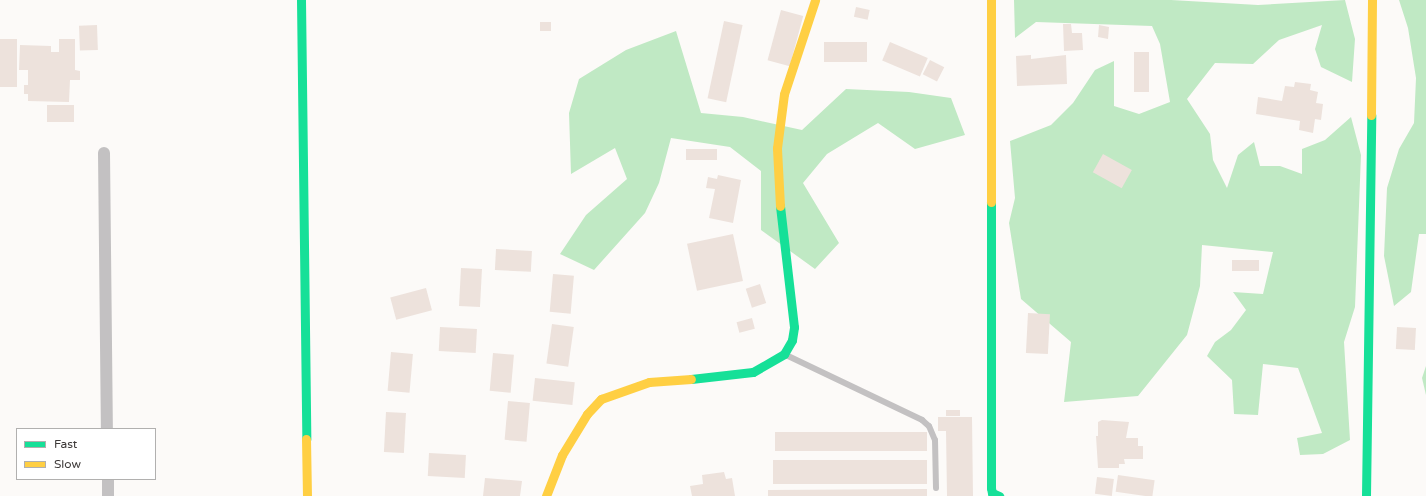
<!DOCTYPE html>
<style>
body{margin:0}
#map{position:relative;width:1426px;height:496px;overflow:hidden;background:#fcfaf8;font-family:"Varela Round",sans-serif}
div>[style]{position:absolute}
.forest>*{inset:0;background:#c0e9c4}
.building>*{inset:0;background:#ede2dc;transform-origin:0 0}
.lane>*{height:6px;margin:-3px;padding:0 3px;transform-origin:3px;border-radius:3px;background:#c3c1c2}
.street>*{height:12px;margin:-6px;padding:0 6px;transform-origin:6px;border-radius:6px;background:#c3c1c2}
.fast>*{height:9px;margin:-4.5px;padding:0 4.5px;transform-origin:4.5px;border-radius:4.5px;background:#16e098}
.slow>*{height:9px;margin:-4.5px;padding:0 4.5px;transform-origin:4.5px;border-radius:4.5px;background:#ffcf43}
span{translate:-50% -50%;white-space:nowrap;text-align:center;line-height:1.15;-webkit-text-stroke:3px #fff;paint-order:stroke}
.legend{position:absolute;left:16px;top:428px;width:140px;height:52px;box-sizing:border-box;background:#fff;border:1px solid #b1b0af;margin:0;padding:5px 7px;list-style:none;font-size:12px;color:#3d3938}
.legend li{display:flex;align-items:center;gap:8px;height:20px}
.legend b{width:20px;border:1px solid #b1b0af}
</style>
<div id="map">
<div class="forest">
<i style="clip-path:polygon(1014px 0,1171px 0,1258px 5px,1345px 0,1355px 39px,1352px 82px,1321px 67px,1315px 49px,1322px 25px,1279px 40px,1253px 64px,1215px 63px,1187px 99px,1210px 134px,1213px 160px,1227px 188px,1238px 155px,1254px 142px,1260px 166px,1280px 166px,1302px 174px,1302px 149px,1325px 140px,1351px 117px,1361px 155px,1355px 307px,1344px 342px,1350px 440px,1323px 454px,1300px 455px,1297px 438px,1322px 433px,1298px 368px,1263px 364px,1258px 415px,1234px 414px,1232px 380px,1207px 356px,1215px 342px,1231px 330px,1246px 310px,1233px 292px,1263px 294px,1273px 252px,1202px 245px,1200px 286px,1187px 335px,1138px 396px,1064px 402px,1071px 342px,1021px 299px,1009px 223px,1015px 198px,1010px 141px,1051px 125px,1073px 103px,1095px 70px,1114px 61px,1114px 106px,1139px 114px,1170px 102px,1160px 44px,1152px 26px,1036px 22px,1015px 38px)"></i>
<i style="clip-path:polygon(1399px 0,1426px 0,1426px 234px,1419px 234px,1411px 292px,1394px 306px,1384px 256px,1387px 188px,1399px 149px,1414px 123px,1416px 78px,1408px 28px)"></i>
<i style="clip-path:polygon(676px 31px,701px 113px,743px 117px,802px 130px,846px 89px,909px 92px,951px 98px,965px 135px,915px 149px,878px 123px,827px 154px,803px 183px,839px 243px,815px 269px,761px 230px,761px 171px,730px 147px,671px 138px,659px 183px,645px 213px,594px 270px,560px 254px,586px 215px,627px 179px,615px 148px,571px 174px,569px 113px,579px 79px,626px 50px)"></i>
<i style="clip-path:polygon(1426px 366px,1426px 395px,1422px 378px)"></i>
</div>
<div class="building">
<i style="left:856px;top:7px;width:14px;height:10px;rotate:12deg"></i>
<i style="left:781px;top:10px;width:23px;height:52px;rotate:15deg"></i>
<i style="left:724px;top:21px;width:19px;height:79px;rotate:12deg"></i>
<i style="left:540px;top:22px;width:11px;height:9px"></i>
<i style="clip-path:polygon(1063px 24px,1071px 24px,1072px 33px,1082px 33px,1083px 50px,1064px 51px)"></i>
<i style="left:97px;top:25px;width:25px;height:18px;rotate:88deg"></i>
<i style="clip-path:polygon(1099px 25px,1109px 27px,1108px 39px,1098px 37px)"></i>
<i style="left:0;top:39px;width:17px;height:48px"></i>
<i style="clip-path:polygon(59px 39px,75px 39px,75px 70px,80px 71px,80px 80px,70px 80px,69px 102px,28px 101px,28px 94px,24px 94px,24px 85px,28px 85px,28px 70px,19px 70px,20px 45px,51px 46px,51px 52px,59px 52px)"></i>
<i style="left:824px;top:42px;width:43px;height:20px"></i>
<i style="left:890px;top:42px;width:41px;height:20px;rotate:23deg"></i>
<i style="left:1134px;top:52px;width:15px;height:40px"></i>
<i style="clip-path:polygon(1031px 55px,1031px 59px,1066px 55px,1067px 84px,1017px 86px,1016px 56px)"></i>
<i style="left:930px;top:60px;width:16px;height:16px;rotate:27deg"></i>
<i style="clip-path:polygon(1295px 82px,1311px 84px,1310px 90px,1318px 92px,1316px 103px,1323px 104px,1321px 120px,1315px 119px,1313px 133px,1299px 130px,1300px 121px,1256px 114px,1258px 97px,1282px 101px,1285px 86px,1294px 87px)"></i>
<i style="left:47px;top:105px;width:27px;height:17px"></i>
<i style="left:717px;top:149px;width:11px;height:31px;rotate:90deg"></i>
<i style="left:1103px;top:154px;width:33px;height:21px;rotate:29deg"></i>
<i style="clip-path:polygon(718px 175px,741px 180px,733px 223px,709px 218px,715px 189px,706px 188px,708px 177px,717px 179px)"></i>
<i style="left:733px;top:234px;width:48px;height:47px;rotate:78deg"></i>
<i style="left:496px;top:249px;width:36px;height:21px;rotate:3deg"></i>
<i style="left:1259px;top:260px;width:11px;height:27px;rotate:90deg"></i>
<i style="left:461px;top:268px;width:21px;height:38px;rotate:3deg"></i>
<i style="left:553px;top:274px;width:21px;height:38px;rotate:5deg"></i>
<i style="left:760px;top:284px;width:20px;height:15px;rotate:72deg"></i>
<i style="left:426px;top:288px;width:23px;height:37px;rotate:75deg"></i>
<i style="left:1028px;top:313px;width:22px;height:40px;rotate:3deg"></i>
<i style="left:752px;top:318px;width:11px;height:16px;rotate:75deg"></i>
<i style="left:552px;top:324px;width:22px;height:40px;rotate:8deg"></i>
<i style="left:440px;top:327px;width:37px;height:24px;rotate:3deg"></i>
<i style="left:1397px;top:327px;width:19px;height:22px;rotate:3deg"></i>
<i style="left:391px;top:352px;width:22px;height:39px;rotate:5deg"></i>
<i style="left:493px;top:353px;width:21px;height:38px;rotate:5deg"></i>
<i style="left:535px;top:378px;width:40px;height:23px;rotate:6deg"></i>
<i style="left:508px;top:401px;width:22px;height:39px;rotate:5deg"></i>
<i style="left:946px;top:410px;width:14px;height:6px"></i>
<i style="left:386px;top:412px;width:20px;height:40px;rotate:3deg"></i>
<i style="clip-path:polygon(938px 417px,972px 417px,973px 496px,947px 496px,946px 431px,938px 431px)"></i>
<i style="clip-path:polygon(1102px 420px,1129px 422px,1126px 438px,1138px 438px,1138px 446px,1143px 446px,1143px 459px,1124px 459px,1125px 464px,1119px 464px,1119px 468px,1098px 468px,1096px 436px,1098px 436px,1098px 422px)"></i>
<i style="left:927px;top:432px;width:19px;height:152px;rotate:90deg"></i>
<i style="left:429px;top:453px;width:37px;height:23px;rotate:3deg"></i>
<i style="left:773px;top:460px;width:154px;height:24px"></i>
<i style="clip-path:polygon(724px 472px,726px 479px,732px 478px,735px 496px,692px 496px,690px 486px,703px 484px,702px 475px)"></i>
<i style="left:1118px;top:475px;width:37px;height:17px;rotate:8deg"></i>
<i style="left:1097px;top:477px;width:17px;height:17px;rotate:7deg"></i>
<i style="clip-path:polygon(485px 478px,522px 481px,520px 496px,483px 496px)"></i>
<i style="clip-path:polygon(927px 489px,927px 496px,768px 496px,768px 490px)"></i>
</div>
<div class="lane">
<i style="left:786px;top:355px;width:151px;rotate:25.5deg"></i>
<i style="left:922px;top:420px;width:9px;rotate:41deg"></i>
<i style="left:929px;top:426px;width:15px;rotate:67deg"></i>
<i style="left:935px;top:440px;width:48px;rotate:88.8deg"></i>
</div>
<div class="street">
<i style="left:104px;top:153px;width:276px;rotate:89.4deg"></i>
<i style="left:108px;top:479px;width:17px;rotate:90deg"></i>
</div>
<div class="fast">
<i style="left:301px;top:0;width:439px;rotate:89.3deg"></i>
<i style="left:991px;top:202px;width:286px;rotate:90deg"></i>
<i style="left:991px;top:488px;width:5px;rotate:79deg"></i>
<i style="left:992px;top:493px;width:8px;rotate:23deg"></i>
<i style="left:691px;top:379px;width:62px;rotate:-6.4deg"></i>
<i style="left:753px;top:372px;width:36px;rotate:-30deg"></i>
<i style="left:784px;top:354px;width:16px;rotate:-60deg"></i>
<i style="left:792px;top:340px;width:13px;rotate:-81deg"></i>
<i style="left:794px;top:327px;width:122px;rotate:-96.6deg"></i>
<i style="left:1366px;top:496px;width:381px;rotate:-89.2deg"></i>
</div>
<div class="slow">
<i style="left:991px;top:0;width:202px;rotate:90deg"></i>
<i style="left:1371px;top:115px;width:115px;rotate:-89.5deg"></i>
<i style="left:780px;top:206px;width:58px;rotate:-93deg"></i>
<i style="left:777px;top:148px;width:54px;rotate:-82.6deg"></i>
<i style="left:784px;top:94px;width:99px;rotate:-71.7deg"></i>
<i style="left:306px;top:439px;width:57px;rotate:89deg"></i>
<i style="left:546px;top:496px;width:44px;rotate:-68.7deg"></i>
<i style="left:562px;top:455px;width:48px;rotate:-58.6deg"></i>
<i style="left:587px;top:414px;width:21px;rotate:-47deg"></i>
<i style="left:601px;top:399px;width:51px;rotate:-19.5deg"></i>
<i style="left:649px;top:382px;width:42px;rotate:-4.1deg"></i>
</div>
<ul class="legend">
<li><b style="height:5px;background:#16e098"></b>Fast</li>
<li><b style="height:5px;background:#ffcf43"></b>Slow</li>
</ul>
</div>
